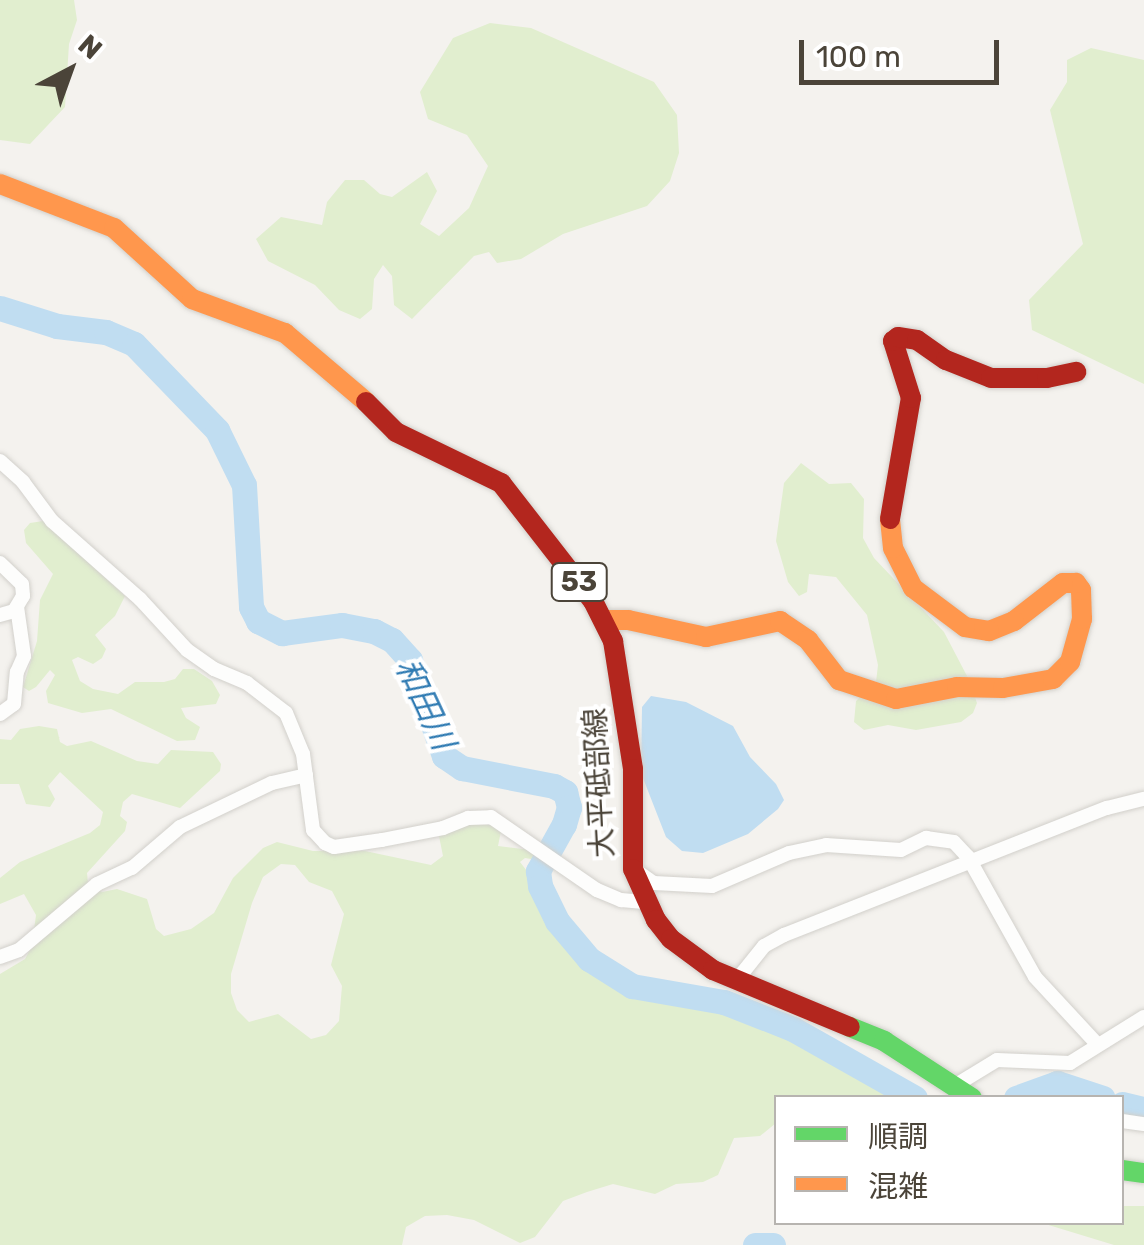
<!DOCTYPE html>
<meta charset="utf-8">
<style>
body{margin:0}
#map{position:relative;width:1144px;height:1245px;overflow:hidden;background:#f4f2ee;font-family:Rubik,"Noto Sans JP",sans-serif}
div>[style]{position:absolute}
.green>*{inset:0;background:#e1eecf}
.water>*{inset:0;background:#c0ddf1}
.river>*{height:25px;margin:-12.5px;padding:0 12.5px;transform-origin:12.5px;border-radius:12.5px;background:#c0ddf1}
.roads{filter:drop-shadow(0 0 2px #d2d0cb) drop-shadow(0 0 2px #d2d0cb)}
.street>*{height:14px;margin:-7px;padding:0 7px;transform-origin:7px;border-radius:7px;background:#fdfdfc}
.fast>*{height:20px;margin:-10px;padding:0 10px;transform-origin:10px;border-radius:10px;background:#63d668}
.slow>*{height:20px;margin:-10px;padding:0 10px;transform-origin:10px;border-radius:10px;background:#ff974d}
.jam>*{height:20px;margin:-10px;padding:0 10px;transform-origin:10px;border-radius:10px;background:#b3261e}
span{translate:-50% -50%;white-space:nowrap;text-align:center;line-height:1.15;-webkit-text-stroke:8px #fff;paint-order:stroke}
.shield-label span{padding:2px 8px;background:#fff;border:2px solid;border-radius:8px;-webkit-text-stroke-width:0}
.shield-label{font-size:28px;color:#4b4439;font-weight:700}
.street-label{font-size:30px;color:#4b4439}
.water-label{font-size:32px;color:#2e7ab2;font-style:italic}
.legend{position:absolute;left:774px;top:1095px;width:350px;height:130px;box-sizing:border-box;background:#fff;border:2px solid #b7b4b0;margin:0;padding:12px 18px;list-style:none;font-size:30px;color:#4b4439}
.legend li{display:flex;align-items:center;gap:20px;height:50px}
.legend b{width:50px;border:2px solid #b7b4b0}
.north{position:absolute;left:20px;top:20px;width:100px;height:100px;-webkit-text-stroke:8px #fff;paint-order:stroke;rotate:41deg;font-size:28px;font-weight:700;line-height:40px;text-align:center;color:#4b4439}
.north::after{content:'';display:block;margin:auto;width:35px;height:45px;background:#4b4439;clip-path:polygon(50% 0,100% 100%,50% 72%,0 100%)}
.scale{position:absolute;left:799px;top:40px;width:200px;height:45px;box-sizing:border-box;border:5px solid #4b4439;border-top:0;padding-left:12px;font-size:30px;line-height:35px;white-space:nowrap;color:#4b4439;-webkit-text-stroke:8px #fff;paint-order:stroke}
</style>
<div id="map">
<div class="green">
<i style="clip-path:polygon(0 0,74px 0,77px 20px,69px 44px,65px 107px,30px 144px,0 140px)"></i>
<i style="clip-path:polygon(490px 23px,531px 28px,654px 82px,677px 115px,679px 153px,670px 181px,647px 206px,563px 234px,521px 259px,497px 263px,489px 252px,474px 256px,412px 319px,394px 305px,392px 276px,383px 265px,374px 279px,372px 309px,360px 319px,339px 310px,315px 285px,268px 261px,256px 239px,281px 217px,322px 225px,327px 202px,345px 180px,364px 180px,380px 194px,392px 197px,427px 172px,437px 191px,420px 224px,439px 236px,469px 208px,488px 166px,467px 135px,428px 119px,420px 92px,453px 38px)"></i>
<i style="clip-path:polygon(1091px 48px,1144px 60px,1144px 384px,1032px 330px,1029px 300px,1083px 244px,1050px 110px,1067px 82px,1067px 60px)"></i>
<i style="clip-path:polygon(801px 463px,829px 484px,851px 483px,864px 499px,863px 538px,874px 558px,944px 632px,967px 676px,977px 703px,973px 713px,961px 722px,916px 730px,888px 725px,864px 730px,854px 722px,856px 701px,876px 682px,878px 665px,867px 615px,836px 577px,809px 574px,807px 592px,799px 596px,788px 582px,776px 541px,784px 483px)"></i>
<i style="clip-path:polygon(43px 521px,125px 596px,115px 616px,95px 635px,106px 649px,102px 658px,93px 664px,78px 657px,72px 660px,80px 681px,93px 689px,118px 694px,135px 682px,164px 682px,175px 679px,183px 669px,194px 669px,212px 681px,220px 695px,216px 704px,181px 708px,186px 718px,200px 727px,195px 740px,177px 741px,111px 709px,82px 713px,48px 703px,46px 691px,55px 675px,50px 670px,36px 687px,29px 691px,23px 687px,37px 641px,40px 600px,53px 574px,26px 543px,24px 530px,30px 523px)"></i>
<i style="clip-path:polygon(evenodd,39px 726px,57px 729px,60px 742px,67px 746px,91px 741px,137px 761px,158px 764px,171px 750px,213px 752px,221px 764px,220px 771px,180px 808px,132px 794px,123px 802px,120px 816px,127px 822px,125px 831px,87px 873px,88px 883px,102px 892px,117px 889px,147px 899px,156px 929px,164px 936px,191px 929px,214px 913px,233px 878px,263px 848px,277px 842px,313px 851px,365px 851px,431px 865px,443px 856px,439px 836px,474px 823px,491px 825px,501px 831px,498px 846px,531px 850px,537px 855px,537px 860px,525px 858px,520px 862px,530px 875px,531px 892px,541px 900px,549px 925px,583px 962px,630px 990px,712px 1005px,775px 1027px,899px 1097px,776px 1098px,776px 1123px,760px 1136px,734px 1138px,718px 1175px,703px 1182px,676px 1184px,655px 1194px,613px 1184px,587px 1192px,563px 1201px,535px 1237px,520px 1243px,474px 1220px,447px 1215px,425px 1216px,406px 1227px,402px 1245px,0 1245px,0 974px,25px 959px,32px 946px,36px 915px,24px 894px,0 904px,0 878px,20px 862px,90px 833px,100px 825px,103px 812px,60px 772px,48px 786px,55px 799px,50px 807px,26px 804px,19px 784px,0 784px,0 739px,11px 740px,20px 729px,39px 726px,281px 864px,295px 865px,309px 882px,332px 891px,344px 914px,331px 965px,342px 986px,339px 1021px,326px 1035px,311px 1039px,278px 1014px,249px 1022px,237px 1010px,231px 993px,231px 974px,252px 903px,263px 877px,281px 864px)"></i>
<i style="clip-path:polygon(1122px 1206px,1144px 1206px,1144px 1245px,1114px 1245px,1042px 1223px,1122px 1222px)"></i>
</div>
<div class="water">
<i style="clip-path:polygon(651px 696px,686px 702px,733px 726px,750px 757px,776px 784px,784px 800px,778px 809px,748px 834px,703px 853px,682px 851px,666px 837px,641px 773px,642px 707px)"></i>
</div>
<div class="river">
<i style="left:0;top:308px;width:60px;rotate:17.5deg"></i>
<i style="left:57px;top:326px;width:49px;rotate:7deg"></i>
<i style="left:106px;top:332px;width:30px;rotate:23deg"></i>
<i style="left:134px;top:344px;width:120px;rotate:46deg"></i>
<i style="left:217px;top:430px;width:61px;rotate:63.9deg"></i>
<i style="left:244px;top:485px;width:122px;rotate:86.7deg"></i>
<i style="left:251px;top:607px;width:16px;rotate:63deg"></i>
<i style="left:258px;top:621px;width:27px;rotate:27deg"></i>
<i style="left:282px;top:633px;width:61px;rotate:-7.6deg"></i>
<i style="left:342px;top:625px;width:33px;rotate:11deg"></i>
<i style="left:374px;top:631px;width:20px;rotate:27deg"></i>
<i style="left:392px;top:640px;width:27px;rotate:48deg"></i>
<i style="left:410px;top:660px;width:102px;rotate:70.5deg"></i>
<i style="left:444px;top:756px;width:22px;rotate:34deg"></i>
<i style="left:462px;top:768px;width:94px;rotate:11.1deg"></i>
<i style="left:554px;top:786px;width:13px;rotate:29deg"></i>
<i style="left:565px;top:792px;width:16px;rotate:75deg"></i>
<i style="left:569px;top:807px;width:18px;rotate:106deg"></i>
<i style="left:564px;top:824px;width:54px;rotate:119deg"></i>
<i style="left:538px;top:871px;width:15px;rotate:82deg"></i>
<i style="left:540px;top:886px;width:39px;rotate:64deg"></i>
<i style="left:557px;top:921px;width:50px;rotate:49.9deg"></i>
<i style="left:589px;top:959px;width:51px;rotate:32.1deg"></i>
<i style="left:632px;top:986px;width:93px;rotate:9.9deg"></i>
<i style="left:724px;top:1002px;width:74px;rotate:21.4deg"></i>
<i style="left:793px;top:1029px;width:140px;rotate:29.5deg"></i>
<i style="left:1016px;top:1098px;width:44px;rotate:-20.1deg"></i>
<i style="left:1057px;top:1083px;width:48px;rotate:18.1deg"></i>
<i style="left:1122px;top:1104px;width:23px;rotate:13deg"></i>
<i style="left:755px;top:1245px;width:18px"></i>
</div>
<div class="roads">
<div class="street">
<i style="left:0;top:461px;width:31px;rotate:42deg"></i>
<i style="left:23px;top:482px;width:49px;rotate:53.4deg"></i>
<i style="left:52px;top:521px;width:118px;rotate:41.6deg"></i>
<i style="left:140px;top:599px;width:69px;rotate:47.3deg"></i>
<i style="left:187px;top:650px;width:33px;rotate:35deg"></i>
<i style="left:214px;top:669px;width:36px;rotate:23deg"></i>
<i style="left:247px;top:683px;width:49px;rotate:37.6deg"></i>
<i style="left:286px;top:713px;width:44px;rotate:67.5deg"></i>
<i style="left:303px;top:754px;width:77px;rotate:82.5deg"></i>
<i style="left:313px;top:830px;width:18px;rotate:47deg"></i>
<i style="left:325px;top:843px;width:10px;rotate:24deg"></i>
<i style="left:334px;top:847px;width:49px;rotate:-8.3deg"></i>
<i style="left:382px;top:840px;width:62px;rotate:-11.1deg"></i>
<i style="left:443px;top:828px;width:27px;rotate:-22deg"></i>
<i style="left:468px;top:818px;width:23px;rotate:-2deg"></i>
<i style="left:491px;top:817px;width:129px;rotate:34.6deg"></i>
<i style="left:597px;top:890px;width:26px;rotate:23deg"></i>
<i style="left:621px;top:900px;width:23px;rotate:5deg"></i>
<i style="left:0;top:563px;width:30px;rotate:44deg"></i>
<i style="left:22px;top:584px;width:12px;rotate:85deg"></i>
<i style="left:23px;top:596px;width:17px;rotate:121deg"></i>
<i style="left:14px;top:611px;width:15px;rotate:164deg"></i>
<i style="left:0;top:714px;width:17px;rotate:-36deg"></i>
<i style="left:14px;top:704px;width:32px;rotate:-85deg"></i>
<i style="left:17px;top:672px;width:17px;rotate:-66deg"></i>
<i style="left:24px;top:656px;width:49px;rotate:-98.1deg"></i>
<i style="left:638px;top:872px;width:19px;rotate:35deg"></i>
<i style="left:654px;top:883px;width:58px;rotate:3deg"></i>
<i style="left:712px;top:886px;width:84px;rotate:-23.2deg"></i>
<i style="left:789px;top:853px;width:38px;rotate:-12deg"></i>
<i style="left:826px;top:845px;width:75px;rotate:3.8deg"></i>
<i style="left:901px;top:850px;width:28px;rotate:-26deg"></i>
<i style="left:926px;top:838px;width:28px;rotate:8deg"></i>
<i style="left:954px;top:842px;width:21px;rotate:47deg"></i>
<i style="left:968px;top:857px;width:137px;rotate:60.8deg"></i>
<i style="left:1035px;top:977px;width:91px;rotate:47.2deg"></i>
<i style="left:0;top:957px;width:20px;rotate:-20deg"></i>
<i style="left:19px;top:950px;width:102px;rotate:-40.2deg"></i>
<i style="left:97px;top:884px;width:38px;rotate:-25deg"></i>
<i style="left:132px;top:868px;width:63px;rotate:-40.5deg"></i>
<i style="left:180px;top:827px;width:102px;rotate:-25.6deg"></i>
<i style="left:272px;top:783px;width:35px;rotate:-13deg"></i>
<i style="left:736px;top:981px;width:45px;rotate:-51.3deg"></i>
<i style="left:764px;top:946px;width:23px;rotate:-29deg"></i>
<i style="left:784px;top:935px;width:347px;rotate:-21.5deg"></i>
<i style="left:1107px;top:808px;width:38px;rotate:-14deg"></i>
<i style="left:956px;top:1085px;width:48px;rotate:-31.4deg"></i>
<i style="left:997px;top:1060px;width:73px;rotate:2.4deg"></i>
<i style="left:1070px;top:1063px;width:87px;rotate:-31.9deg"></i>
<i style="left:1122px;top:1121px;width:22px;rotate:8deg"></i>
</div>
<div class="fast">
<i style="left:850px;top:1027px;width:37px;rotate:22deg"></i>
<i style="left:884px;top:1041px;width:105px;rotate:32.9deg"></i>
<i style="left:1122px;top:1170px;width:22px;rotate:8deg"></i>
</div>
<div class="slow">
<i style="left:0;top:184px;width:122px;rotate:21.1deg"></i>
<i style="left:114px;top:228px;width:105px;rotate:42.3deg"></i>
<i style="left:192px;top:299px;width:99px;rotate:20.1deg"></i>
<i style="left:285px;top:333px;width:106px;rotate:40.4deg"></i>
<i style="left:605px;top:620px;width:23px"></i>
<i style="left:628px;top:620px;width:80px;rotate:12.3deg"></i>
<i style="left:706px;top:637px;width:76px;rotate:-12.2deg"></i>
<i style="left:780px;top:621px;width:34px;rotate:34deg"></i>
<i style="left:808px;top:640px;width:51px;rotate:52.2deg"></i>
<i style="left:839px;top:680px;width:60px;rotate:18.4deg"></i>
<i style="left:896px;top:699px;width:62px;rotate:-11.1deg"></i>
<i style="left:957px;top:687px;width:46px;rotate:1.2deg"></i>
<i style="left:1003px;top:688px;width:51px;rotate:-10.2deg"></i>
<i style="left:1053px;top:679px;width:24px;rotate:-45deg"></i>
<i style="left:1070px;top:662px;width:45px;rotate:-74.4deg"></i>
<i style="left:1082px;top:619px;width:29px;rotate:-92deg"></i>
<i style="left:1081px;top:590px;width:9px;rotate:-126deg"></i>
<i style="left:1076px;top:583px;width:13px;rotate:180deg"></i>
<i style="left:1063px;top:583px;width:62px;rotate:142.2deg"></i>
<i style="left:1014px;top:621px;width:27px;rotate:158deg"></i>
<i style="left:989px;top:631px;width:24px;rotate:-171deg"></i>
<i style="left:965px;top:627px;width:65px;rotate:-143.1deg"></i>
<i style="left:913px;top:588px;width:45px;rotate:-116.6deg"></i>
<i style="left:893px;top:548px;width:29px;rotate:-96deg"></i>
</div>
<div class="jam">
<i style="left:366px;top:402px;width:42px;rotate:45deg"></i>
<i style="left:396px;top:432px;width:117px;rotate:25.9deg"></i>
<i style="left:501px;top:483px;width:150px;rotate:52.1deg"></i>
<i style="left:593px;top:601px;width:45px;rotate:63.4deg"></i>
<i style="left:613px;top:641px;width:130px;rotate:81.1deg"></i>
<i style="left:633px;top:769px;width:100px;rotate:90deg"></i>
<i style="left:633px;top:869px;width:56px;rotate:65.7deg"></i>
<i style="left:656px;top:920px;width:24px;rotate:52deg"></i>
<i style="left:671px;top:939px;width:52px;rotate:36.4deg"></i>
<i style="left:713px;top:970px;width:148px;rotate:22.6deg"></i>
<i style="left:890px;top:519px;width:123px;rotate:-80.2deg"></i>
<i style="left:911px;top:398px;width:60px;rotate:-107.5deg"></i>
<i style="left:893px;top:341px;width:6px;rotate:-39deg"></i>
<i style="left:898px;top:337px;width:19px;rotate:9deg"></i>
<i style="left:917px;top:340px;width:35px;rotate:35deg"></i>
<i style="left:946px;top:360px;width:48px;rotate:21.8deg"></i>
<i style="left:991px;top:378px;width:56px"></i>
<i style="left:1047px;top:378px;width:30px;rotate:-12deg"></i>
</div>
</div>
<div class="shield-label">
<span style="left:579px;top:582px">53</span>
</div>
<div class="street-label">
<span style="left:599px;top:783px;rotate:-93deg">大平砥部線</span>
</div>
<div class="water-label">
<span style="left:425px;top:704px;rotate:65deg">和田川</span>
</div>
<ul class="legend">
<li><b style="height:12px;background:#63d668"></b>順調</li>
<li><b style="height:12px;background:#ff974d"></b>混雑</li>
</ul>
<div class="north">N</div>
<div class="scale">100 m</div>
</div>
